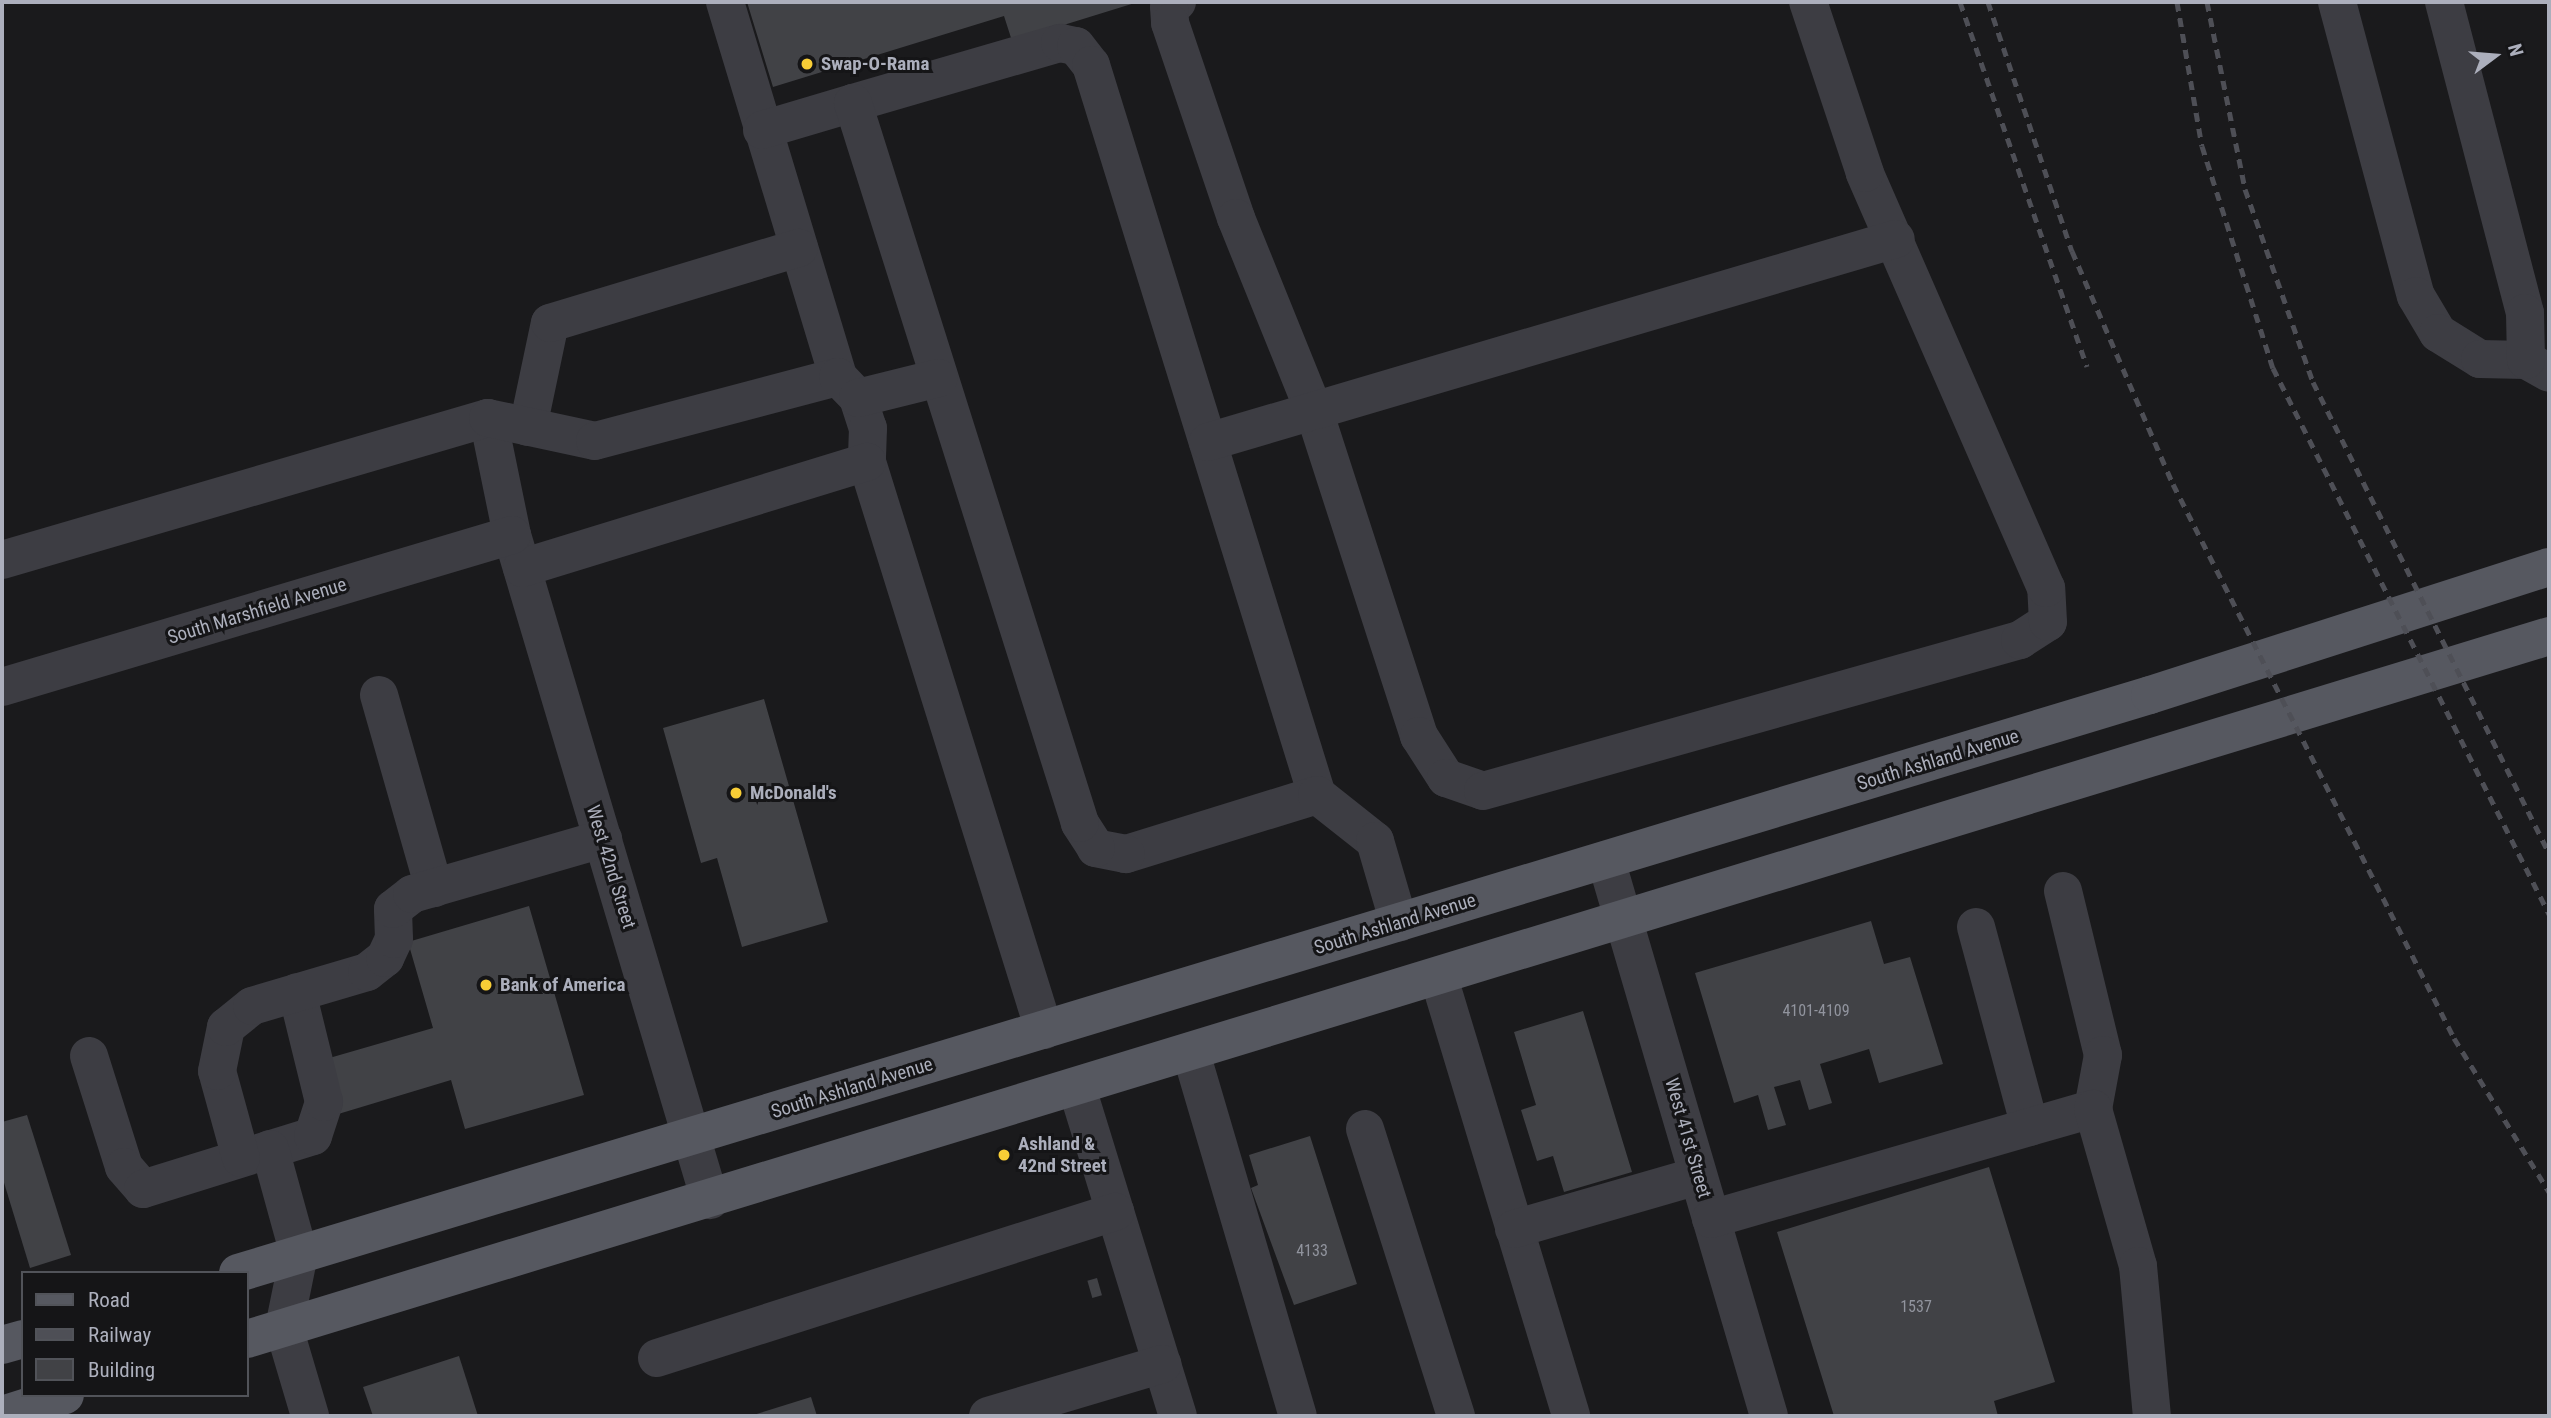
<!DOCTYPE html>
<style>
body{margin:0}
#map{position:relative;width:2551px;height:1418px;overflow:hidden;background:#1a1a1c;font-family:"Roboto Condensed",sans-serif}
div>[style]{position:absolute}
.building>*{inset:0;background:#414246;transform-origin:0 0}
.minor>*{height:38px;margin:-19px;padding:0 19px;transform-origin:19px;border-radius:19px;background:#3d3d43}
.major>*{height:38px;margin:-19px;padding:0 19px;transform-origin:19px;border-radius:19px;background:#565860}
.rail>*{height:5px;margin-top:-2.5px;transform-origin:0;background:repeating-linear-gradient(90deg,#4e4f56 0 9px,transparent 0 16px)}
.dots>*{width:19px;height:19px;translate:-50% -50%;box-sizing:border-box;border:4px solid #151517;border-radius:50%}
span{translate:-50% -50%;white-space:nowrap;text-align:center;line-height:1.15;-webkit-text-stroke:6px #151517;paint-order:stroke}
.number-label{font-size:16px;color:#91949e}
.number-label span{-webkit-text-stroke-width:0}
.poi-label{font-size:19px;color:#acafbc;font-weight:700}
.left{translate:0 -50%;text-align:left}
.street-label{font-size:19px;color:#acafbc}
.frame{position:absolute;inset:0;border:4px solid #acafbc;pointer-events:none}
.legend{position:absolute;left:21px;top:1271px;width:228px;height:126px;box-sizing:border-box;background:#151517;border:2px solid #515359;margin:0;padding:9px 12px;list-style:none;font-size:21px;color:#acafbc}
.legend li{display:flex;align-items:center;gap:14px;height:35px}
.legend b{width:35px;border:2px solid #515359}
.north{position:absolute;left:2460px;top:21px;width:70px;height:70px;-webkit-text-stroke:5px #151517;paint-order:stroke;rotate:74deg;font-size:19px;font-weight:700;line-height:28px;text-align:center;color:#acafbc}
.north::after{content:'';display:block;margin:auto;width:24px;height:32px;background:#acafbc;clip-path:polygon(50% 0,100% 100%,50% 72%,0 100%)}
</style>
<div id="map">
<div class="building">
<i style="clip-path:polygon(747px 2px,1138px 2px,1012px 41px,1004px 16px,773px 87px)"></i>
<i style="clip-path:polygon(764px 699px,828px 922px,742px 947px,717px 858px,701px 863px,663px 728px)"></i>
<i style="clip-path:polygon(529px 906px,584px 1095px,465px 1129px,451px 1080px,335px 1115px,319px 1061px,433px 1028px,408px 942px)"></i>
<i style="clip-path:polygon(1871px 921px,1884px 964px,1910px 957px,1943px 1064px,1879px 1083px,1869px 1049px,1820px 1064px,1832px 1103px,1809px 1110px,1800px 1080px,1774px 1087px,1786px 1125px,1768px 1130px,1758px 1095px,1734px 1103px,1695px 973px)"></i>
<i style="clip-path:polygon(1583px 1011px,1632px 1172px,1564px 1192px,1553px 1156px,1537px 1161px,1521px 1110px,1536px 1105px,1514px 1032px)"></i>
<i style="clip-path:polygon(27px 1115px,71px 1255px,30px 1268px,2px 1176px,2px 1122px)"></i>
<i style="clip-path:polygon(1310px 1136px,1357px 1284px,1294px 1305px,1251px 1188px,1258px 1185px,1249px 1155px)"></i>
<i style="clip-path:polygon(1989px 1167px,2055px 1382px,1994px 1401px,1998px 1416px,1834px 1416px,1777px 1232px)"></i>
<i style="left:1097px;top:1278px;width:18px;height:10px;rotate:74deg"></i>
<i style="clip-path:polygon(459px 1356px,478px 1416px,373px 1416px,363px 1387px)"></i>
<i style="clip-path:polygon(811px 1397px,817px 1416px,750px 1416px)"></i>
</div>
<div class="minor">
<i style="left:725px;top:2px;width:392px;rotate:73.2deg"></i>
<i style="left:1177px;top:2px;width:9px;rotate:148deg"></i>
<i style="left:1169px;top:7px;width:16px;rotate:86deg"></i>
<i style="left:1170px;top:23px;width:206px;rotate:71.3deg"></i>
<i style="left:1236px;top:218px;width:208px;rotate:68deg"></i>
<i style="left:1314px;top:411px;width:342px;rotate:72.1deg"></i>
<i style="left:1419px;top:736px;width:50px;rotate:57.3deg"></i>
<i style="left:1446px;top:778px;width:39px;rotate:19deg"></i>
<i style="left:1483px;top:791px;width:558px;rotate:-15.71deg"></i>
<i style="left:2020px;top:640px;width:33px;rotate:-33deg"></i>
<i style="left:2048px;top:622px;width:34px;rotate:-93deg"></i>
<i style="left:2046px;top:588px;width:453px;rotate:-113.6deg"></i>
<i style="left:1865px;top:173px;width:180px;rotate:-108.4deg"></i>
<i style="left:2337px;top:2px;width:304px;rotate:75deg"></i>
<i style="left:2416px;top:296px;width:43px;rotate:59.3deg"></i>
<i style="left:2438px;top:333px;width:49px;rotate:31.8deg"></i>
<i style="left:2480px;top:359px;width:46px;rotate:1.2deg"></i>
<i style="left:2526px;top:360px;width:26px;rotate:29deg"></i>
<i style="left:2444px;top:2px;width:321px;rotate:75.4deg"></i>
<i style="left:2525px;top:313px;width:47px;rotate:88.8deg"></i>
<i style="left:762px;top:130px;width:95px;rotate:-16.5deg"></i>
<i style="left:853px;top:103px;width:216px;rotate:-16.2deg"></i>
<i style="left:1060px;top:43px;width:16px;rotate:11deg"></i>
<i style="left:1076px;top:46px;width:24px;rotate:52deg"></i>
<i style="left:1091px;top:65px;width:764px;rotate:72.8deg"></i>
<i style="left:1317px;top:795px;width:200px;rotate:162.8deg"></i>
<i style="left:1126px;top:854px;width:31px;rotate:-169deg"></i>
<i style="left:1096px;top:848px;width:30px;rotate:-123deg"></i>
<i style="left:1080px;top:823px;width:755px;rotate:-107.5deg"></i>
<i style="left:858px;top:398px;width:32px;rotate:72deg"></i>
<i style="left:868px;top:428px;width:34px;rotate:92deg"></i>
<i style="left:867px;top:462px;width:595px;rotate:72.69deg"></i>
<i style="left:488px;top:418px;width:119px;rotate:78.4deg"></i>
<i style="left:512px;top:535px;width:694px;rotate:73.42deg"></i>
<i style="left:528px;top:427px;width:106px;rotate:-78.1deg"></i>
<i style="left:550px;top:323px;width:260px;rotate:-16.8deg"></i>
<i style="left:1208px;top:442px;width:717px;rotate:-16.44deg"></i>
<i style="left:2px;top:560px;width:506px;rotate:-16.29deg"></i>
<i style="left:488px;top:418px;width:109px;rotate:12.1deg"></i>
<i style="left:595px;top:441px;width:251px;rotate:-14.8deg"></i>
<i style="left:838px;top:377px;width:29px;rotate:46deg"></i>
<i style="left:858px;top:398px;width:83px;rotate:-13.9deg"></i>
<i style="left:522px;top:568px;width:361px;rotate:-17.1deg"></i>
<i style="left:2px;top:687px;width:532px;rotate:-16.6deg"></i>
<i style="left:379px;top:695px;width:201px;rotate:74.1deg"></i>
<i style="left:1317px;top:795px;width:74px;rotate:38.4deg"></i>
<i style="left:1375px;top:841px;width:85px;rotate:73.7deg"></i>
<i style="left:1606px;top:860px;width:579px;rotate:73.66deg"></i>
<i style="left:2063px;top:891px;width:169px;rotate:76.3deg"></i>
<i style="left:2103px;top:1055px;width:55px;rotate:100.5deg"></i>
<i style="left:1976px;top:927px;width:207px;rotate:74.9deg"></i>
<i style="left:1439px;top:978px;width:457px;rotate:73.2deg"></i>
<i style="left:1191px;top:1053px;width:378px;rotate:73.6deg"></i>
<i style="left:89px;top:1056px;width:116px;rotate:72.5deg"></i>
<i style="left:124px;top:1167px;width:29px;rotate:49deg"></i>
<i style="left:143px;top:1189px;width:178px;rotate:-17.3deg"></i>
<i style="left:313px;top:1136px;width:36px;rotate:-72deg"></i>
<i style="left:324px;top:1102px;width:113px;rotate:-103.8deg"></i>
<i style="left:1077px;top:1088px;width:343px;rotate:72.9deg"></i>
<i style="left:1365px;top:1129px;width:301px;rotate:72.4deg"></i>
<i style="left:270px;top:1149px;width:109px;rotate:74.6deg"></i>
<i style="left:299px;top:1254px;width:76px;rotate:101.5deg"></i>
<i style="left:284px;top:1328px;width:92px;rotate:73.5deg"></i>
<i style="left:241px;top:1158px;width:90px;rotate:-105.4deg"></i>
<i style="left:217px;top:1071px;width:45px;rotate:-78.4deg"></i>
<i style="left:226px;top:1027px;width:33px;rotate:-39deg"></i>
<i style="left:252px;top:1006px;width:120px;rotate:-16.5deg"></i>
<i style="left:367px;top:972px;width:23px;rotate:-38deg"></i>
<i style="left:385px;top:958px;width:21px;rotate:-65deg"></i>
<i style="left:394px;top:939px;width:30px;rotate:-92deg"></i>
<i style="left:393px;top:909px;width:24px;rotate:-38deg"></i>
<i style="left:412px;top:894px;width:199px;rotate:-16.1deg"></i>
<i style="left:1711px;top:1219px;width:398px;rotate:-16.1deg"></i>
<i style="left:2093px;top:1109px;width:163px;rotate:74deg"></i>
<i style="left:2138px;top:1266px;width:151px;rotate:84.7deg"></i>
<i style="left:1514px;top:1229px;width:191px;rotate:-16.1deg"></i>
<i style="left:657px;top:1358px;width:481px;rotate:-17.7deg"></i>
<i style="left:988px;top:1416px;width:182px;rotate:-16.6deg"></i>
</div>
<div class="major">
<i style="left:238px;top:1273px;width:1997px;rotate:-16.82deg"></i>
<i style="left:2150px;top:695px;width:419px;rotate:-17.8deg"></i>
<i style="left:247px;top:1339px;width:2407px;rotate:-16.98deg"></i>
<i style="left:2px;top:1345px;width:22px;rotate:-16deg"></i>
<i style="left:2px;top:1415px;width:66px;rotate:-17.6deg"></i>
</div>
<div class="rail">
<i style="left:1960px;top:2px;width:386px;rotate:70.8deg"></i>
<i style="left:1988px;top:2px;width:263px;rotate:71.4deg"></i>
<i style="left:2072px;top:251px;width:254px;rotate:66.6deg"></i>
<i style="left:2173px;top:484px;width:621px;rotate:63.1deg"></i>
<i style="left:2454px;top:1038px;width:181px;rotate:58.3deg"></i>
<i style="left:2177px;top:2px;width:146px;rotate:80.2deg"></i>
<i style="left:2202px;top:146px;width:233px;rotate:72.3deg"></i>
<i style="left:2273px;top:368px;width:612px;rotate:63.18deg"></i>
<i style="left:2207px;top:2px;width:191px;rotate:78.5deg"></i>
<i style="left:2245px;top:189px;width:205px;rotate:70.6deg"></i>
<i style="left:2313px;top:382px;width:527px;rotate:63.39deg"></i>
</div>
<div class="dots">
<i style="left:807px;top:64px;background:#f8cd36"></i>
<i style="left:736px;top:793px;background:#f8cd36"></i>
<i style="left:486px;top:985px;background:#f8cd36"></i>
<i style="left:1004px;top:1155px;background:#f8cd36"></i>
</div>
<div class="number-label">
<span style="left:1816px;top:1011px">4101-4109</span>
<span style="left:1312px;top:1251px">4133</span>
<span style="left:1916px;top:1307px">1537</span>
</div>
<div class="poi-label">
<span class="left" style="left:821px;top:64px">Swap-O-Rama</span>
<span class="left" style="left:750px;top:793px">McDonald's</span>
<span class="left" style="left:500px;top:985px">Bank of America</span>
<span class="left" style="left:1018px;top:1155px">Ashland &amp;<br>42nd Street</span>
</div>
<div class="street-label">
<span style="left:257px;top:611px;rotate:-17deg">South Marshfield Avenue</span>
<span style="left:1938px;top:760px;rotate:-17deg">South Ashland Avenue</span>
<span style="left:611px;top:867px;rotate:73deg">West 42nd Street</span>
<span style="left:1395px;top:924px;rotate:-17deg">South Ashland Avenue</span>
<span style="left:852px;top:1088px;rotate:-17deg">South Ashland Avenue</span>
<span style="left:1688px;top:1138px;rotate:74deg">West 41st Street</span>
</div>
<div class="frame"></div>
<ul class="legend">
<li><b style="height:9px;background:#565860"></b>Road</li>
<li><b style="height:9px;background:#4e4f56"></b>Railway</li>
<li><b style="height:19px;background:#414246"></b>Building</li>
</ul>
<div class="north">N</div>
</div>
